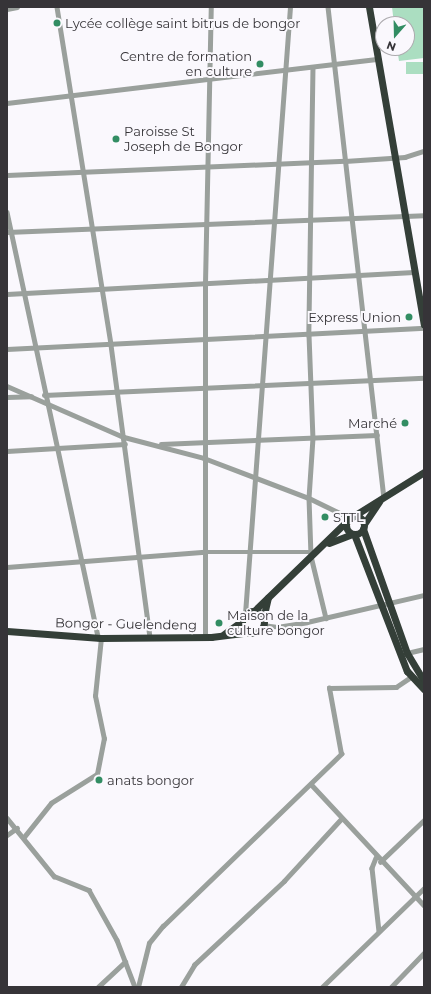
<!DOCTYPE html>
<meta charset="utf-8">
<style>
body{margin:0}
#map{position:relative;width:431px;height:994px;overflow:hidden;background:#faf8fd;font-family:Montserrat,sans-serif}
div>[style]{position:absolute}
.green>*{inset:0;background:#abdec1;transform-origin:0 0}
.minor>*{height:4.5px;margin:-2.25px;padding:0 2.25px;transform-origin:2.25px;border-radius:2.25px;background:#9aa09c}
.highway>*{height:7px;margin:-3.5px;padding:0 3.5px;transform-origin:3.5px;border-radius:3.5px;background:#343f38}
.highway>.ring{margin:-3.5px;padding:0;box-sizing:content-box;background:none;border:7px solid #343f38;border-radius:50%}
.dots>*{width:11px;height:11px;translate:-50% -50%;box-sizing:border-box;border:2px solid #faf8fd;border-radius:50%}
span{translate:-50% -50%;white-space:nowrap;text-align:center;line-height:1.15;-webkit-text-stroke:4px #faf8fd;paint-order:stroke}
.poi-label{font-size:13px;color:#363438}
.left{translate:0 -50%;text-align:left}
.right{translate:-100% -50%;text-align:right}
.street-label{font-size:13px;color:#363438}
.frame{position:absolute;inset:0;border:8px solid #363438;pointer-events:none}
.north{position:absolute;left:375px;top:16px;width:40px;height:40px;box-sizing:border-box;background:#faf8fd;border:1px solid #acaaae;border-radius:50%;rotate:200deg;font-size:11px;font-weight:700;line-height:16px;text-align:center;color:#363438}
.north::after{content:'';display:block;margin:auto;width:14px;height:18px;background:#328d63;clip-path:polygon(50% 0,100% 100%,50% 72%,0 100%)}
</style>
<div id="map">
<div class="green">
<i style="clip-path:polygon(392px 7px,423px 7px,424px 58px,399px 61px,397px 48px,407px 48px,407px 24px,394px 24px)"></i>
<i style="left:424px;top:62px;width:12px;height:18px;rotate:90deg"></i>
</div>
<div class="minor">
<i style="left:57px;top:7px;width:342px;rotate:80.9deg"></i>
<i style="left:111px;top:345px;width:295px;rotate:82.4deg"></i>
<i style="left:328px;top:7px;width:492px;rotate:83.5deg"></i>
<i style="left:7px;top:9px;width:10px;rotate:-11deg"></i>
<i style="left:313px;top:67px;width:268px;rotate:90.9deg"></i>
<i style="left:309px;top:335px;width:103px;rotate:87.8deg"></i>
<i style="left:313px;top:438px;width:60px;rotate:93.8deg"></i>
<i style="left:309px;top:498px;width:58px;rotate:88deg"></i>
<i style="left:311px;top:556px;width:64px;rotate:76.4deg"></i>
<i style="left:7px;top:103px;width:374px;rotate:-6.8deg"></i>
<i style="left:7px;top:175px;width:338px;rotate:-2.4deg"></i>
<i style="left:345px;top:161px;width:60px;rotate:-3.8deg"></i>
<i style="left:405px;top:157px;width:20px;rotate:-18deg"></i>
<i style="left:7px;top:212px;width:436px;rotate:77.9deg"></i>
<i style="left:7px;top:232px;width:417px;rotate:-2.3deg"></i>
<i style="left:7px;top:294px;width:407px;rotate:-3.1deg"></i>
<i style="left:7px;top:349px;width:418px;rotate:-2.9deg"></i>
<i style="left:7px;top:386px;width:128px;rotate:23.6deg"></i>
<i style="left:124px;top:437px;width:83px;rotate:14.7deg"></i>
<i style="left:204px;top:458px;width:112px;rotate:20.9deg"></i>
<i style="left:309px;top:498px;width:46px;rotate:26deg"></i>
<i style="left:44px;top:395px;width:380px;rotate:-2.6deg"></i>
<i style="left:7px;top:397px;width:24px;rotate:-2deg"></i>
<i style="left:161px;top:444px;width:216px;rotate:-2.4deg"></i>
<i style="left:7px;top:451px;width:118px;rotate:-3.4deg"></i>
<i style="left:7px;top:567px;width:198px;rotate:-4.4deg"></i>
<i style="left:204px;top:552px;width:107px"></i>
<i style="left:245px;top:614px;width:609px;rotate:-85.76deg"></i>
<i style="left:263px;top:625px;width:14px;rotate:8deg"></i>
<i style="left:277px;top:627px;width:30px;rotate:-9deg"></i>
<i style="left:307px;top:622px;width:120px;rotate:-13deg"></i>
<i style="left:205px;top:637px;width:354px;rotate:-90deg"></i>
<i style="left:205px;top:283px;width:276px;rotate:-88.8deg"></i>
<i style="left:407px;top:653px;width:17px;rotate:-13deg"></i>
<i style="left:311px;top:784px;width:166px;rotate:47deg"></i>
<i style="left:7px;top:818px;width:75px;rotate:51deg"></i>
<i style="left:54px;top:876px;width:38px;rotate:22deg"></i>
<i style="left:89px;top:890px;width:57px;rotate:60.8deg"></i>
<i style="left:117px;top:940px;width:50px;rotate:69deg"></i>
<i style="left:7px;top:835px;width:12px;rotate:-35deg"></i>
<i style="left:24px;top:837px;width:43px;rotate:-51.5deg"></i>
<i style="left:51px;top:803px;width:54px;rotate:-32.2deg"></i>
<i style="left:97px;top:774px;width:36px;rotate:-79deg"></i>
<i style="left:104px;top:739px;width:44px;rotate:-101.8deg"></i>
<i style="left:95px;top:696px;width:58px;rotate:-84.1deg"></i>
<i style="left:376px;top:858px;width:11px;rotate:112deg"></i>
<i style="left:372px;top:868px;width:63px;rotate:83.7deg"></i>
<i style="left:380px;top:862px;width:61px;rotate:-43.7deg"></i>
<i style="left:98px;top:987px;width:37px;rotate:-43deg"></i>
<i style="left:138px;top:987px;width:45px;rotate:-76deg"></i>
<i style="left:149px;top:943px;width:22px;rotate:-51deg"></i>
<i style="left:163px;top:926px;width:248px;rotate:-44deg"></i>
<i style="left:341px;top:754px;width:67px;rotate:-100.3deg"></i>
<i style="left:329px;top:688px;width:67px;rotate:-0.9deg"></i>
<i style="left:396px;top:687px;width:18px;rotate:-34deg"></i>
<i style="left:181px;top:987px;width:26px;rotate:-59deg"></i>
<i style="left:194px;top:965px;width:123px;rotate:-43deg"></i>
<i style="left:284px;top:881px;width:84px;rotate:-47.4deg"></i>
<i style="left:322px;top:987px;width:142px;rotate:-44.1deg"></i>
<i style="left:391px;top:987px;width:47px;rotate:-45.9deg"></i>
</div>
<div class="highway">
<i style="left:369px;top:7px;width:322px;rotate:80.2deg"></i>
<i class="ring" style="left:346px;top:516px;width:11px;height:11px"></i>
<i style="left:352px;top:517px;width:85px;rotate:-32deg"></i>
<i style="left:364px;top:524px;width:27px;rotate:-56deg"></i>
<i style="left:363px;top:529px;width:132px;rotate:70.5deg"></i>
<i style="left:407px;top:653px;width:33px;rotate:59deg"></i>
<i style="left:354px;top:534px;width:147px;rotate:68.9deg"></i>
<i style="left:407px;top:671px;width:25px;rotate:47deg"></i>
<i style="left:329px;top:543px;width:25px;rotate:-21deg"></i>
<i style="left:254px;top:611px;width:129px;rotate:-44.1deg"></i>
<i class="ring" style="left:242px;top:611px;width:15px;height:15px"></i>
<i style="left:263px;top:619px;width:22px;rotate:-77deg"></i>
<i style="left:7px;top:631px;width:94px;rotate:4.3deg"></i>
<i style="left:101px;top:638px;width:110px;rotate:-0.5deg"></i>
<i style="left:211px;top:637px;width:38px;rotate:-7deg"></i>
<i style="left:224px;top:634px;width:22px;rotate:-36deg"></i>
</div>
<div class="dots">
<i style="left:57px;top:23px;background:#328d63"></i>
<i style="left:260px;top:64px;background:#328d63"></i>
<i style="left:116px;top:139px;background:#328d63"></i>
<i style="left:409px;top:317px;background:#328d63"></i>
<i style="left:405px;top:423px;background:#328d63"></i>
<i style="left:325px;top:517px;background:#328d63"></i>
<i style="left:219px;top:623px;background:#328d63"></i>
<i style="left:99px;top:780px;background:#328d63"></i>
</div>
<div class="poi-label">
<span class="left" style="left:65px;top:23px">Lycée collège saint bitrus de bongor</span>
<span class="right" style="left:252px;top:64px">Centre de formation<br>en culture</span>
<span class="left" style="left:124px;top:139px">Paroisse St<br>Joseph de Bongor</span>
<span class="right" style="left:401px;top:317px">Express Union</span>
<span class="right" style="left:397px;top:423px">Marché</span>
<span class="left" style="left:333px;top:517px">STTL</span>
<span class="left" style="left:227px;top:623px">Maison de la<br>culture bongor</span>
<span class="left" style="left:107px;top:780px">anats bongor</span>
</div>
<div class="street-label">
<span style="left:126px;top:624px;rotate:1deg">Bongor - Guelendeng</span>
</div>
<div class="frame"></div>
<div class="north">N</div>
</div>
